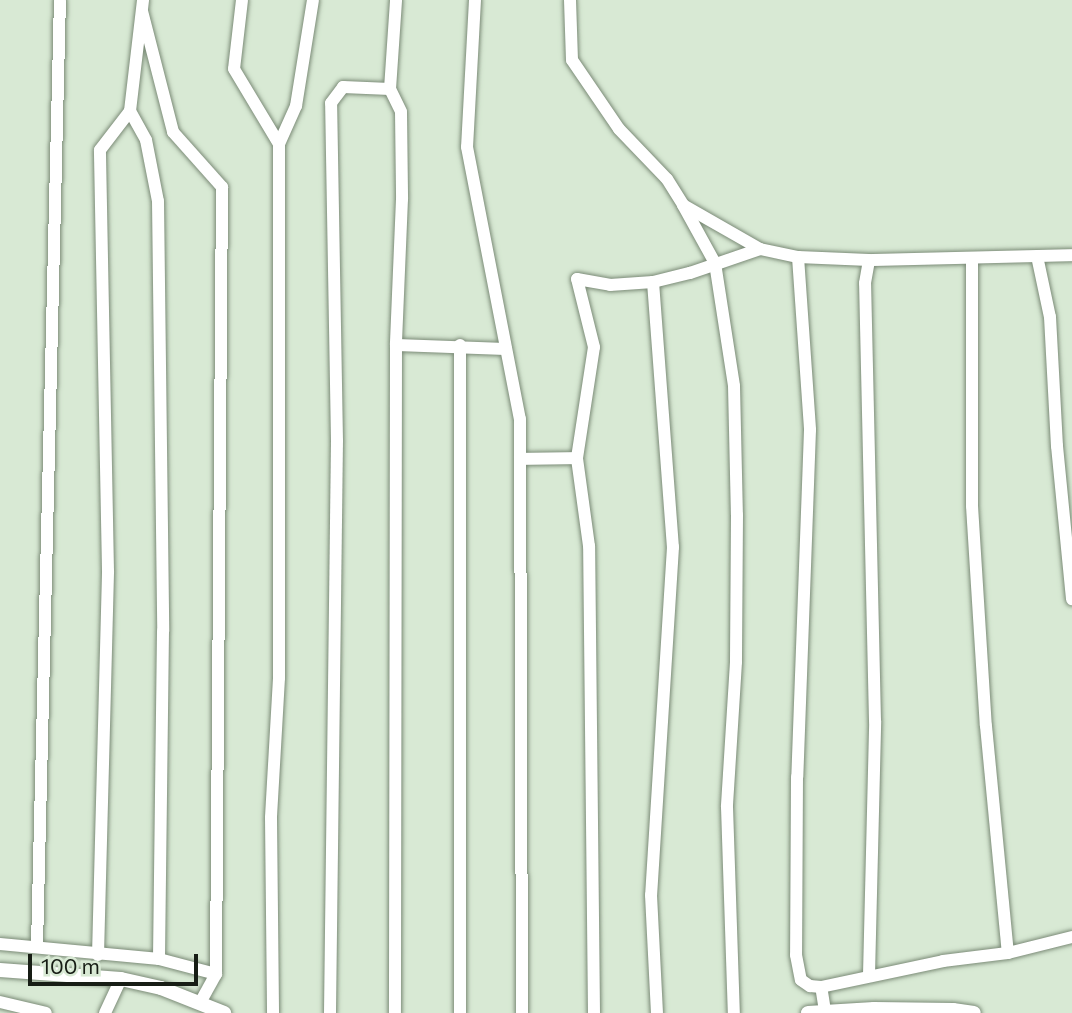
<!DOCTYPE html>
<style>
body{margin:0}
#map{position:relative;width:1072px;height:1013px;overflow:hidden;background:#d8e9d4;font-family:Commissioner,sans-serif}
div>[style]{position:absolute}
.roads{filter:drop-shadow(0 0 2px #7b8b77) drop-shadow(0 0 2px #7b8b77)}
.minor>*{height:12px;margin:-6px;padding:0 6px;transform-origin:6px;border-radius:6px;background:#fff}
.tertiary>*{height:14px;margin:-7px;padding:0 7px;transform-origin:7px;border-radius:7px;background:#fff}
span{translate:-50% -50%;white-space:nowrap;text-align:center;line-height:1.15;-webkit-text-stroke:5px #d8e9d4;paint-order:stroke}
.scale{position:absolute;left:28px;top:954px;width:170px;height:32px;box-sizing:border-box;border:4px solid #171d15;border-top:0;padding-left:9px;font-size:21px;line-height:24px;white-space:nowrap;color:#171d15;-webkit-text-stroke:5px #d8e9d4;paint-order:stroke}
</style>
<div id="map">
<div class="roads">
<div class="minor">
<i style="left:242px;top:0;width:69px;rotate:96.6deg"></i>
<i style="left:234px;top:69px;width:87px;rotate:59deg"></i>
<i style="left:279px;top:144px;width:534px;rotate:90deg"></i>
<i style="left:279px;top:678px;width:140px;rotate:93.3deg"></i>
<i style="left:271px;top:818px;width:195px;rotate:89.4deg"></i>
<i style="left:475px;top:0;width:147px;rotate:93.1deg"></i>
<i style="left:467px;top:147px;width:277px;rotate:79deg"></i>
<i style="left:520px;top:419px;width:594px;rotate:89.81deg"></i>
<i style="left:570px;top:0;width:60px;rotate:88.1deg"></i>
<i style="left:572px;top:60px;width:83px;rotate:55.7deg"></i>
<i style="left:619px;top:129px;width:69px;rotate:46.2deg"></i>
<i style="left:667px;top:179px;width:31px;rotate:58deg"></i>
<i style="left:683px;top:205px;width:89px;rotate:29.7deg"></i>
<i style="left:760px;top:249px;width:39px;rotate:12deg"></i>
<i style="left:798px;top:257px;width:71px;rotate:2.4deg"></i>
<i style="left:869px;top:260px;width:203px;rotate:-1.4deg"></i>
<i style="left:142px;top:11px;width:125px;rotate:75.6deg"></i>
<i style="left:173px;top:132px;width:74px;rotate:48.3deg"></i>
<i style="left:222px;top:187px;width:787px;rotate:90.44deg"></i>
<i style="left:216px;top:974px;width:33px;rotate:119deg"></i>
<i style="left:390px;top:89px;width:25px;rotate:64deg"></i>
<i style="left:401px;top:112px;width:87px;rotate:89.3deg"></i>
<i style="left:402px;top:199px;width:146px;rotate:92.4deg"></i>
<i style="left:396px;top:345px;width:668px;rotate:90.09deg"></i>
<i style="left:130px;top:111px;width:33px;rotate:61deg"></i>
<i style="left:146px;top:140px;width:62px;rotate:78.9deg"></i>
<i style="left:158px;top:201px;width:430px;rotate:89.3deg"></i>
<i style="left:163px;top:631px;width:328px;rotate:90.7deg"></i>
<i style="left:279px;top:144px;width:42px;rotate:-65.9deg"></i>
<i style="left:296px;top:106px;width:107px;rotate:-80.9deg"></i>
<i style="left:683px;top:205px;width:66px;rotate:61.1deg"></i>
<i style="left:715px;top:263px;width:124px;rotate:81.2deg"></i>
<i style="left:734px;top:386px;width:129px;rotate:88.7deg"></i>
<i style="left:737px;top:515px;width:147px;rotate:90.4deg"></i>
<i style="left:736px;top:662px;width:145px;rotate:93.6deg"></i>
<i style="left:727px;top:807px;width:206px;rotate:88.1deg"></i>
<i style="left:1037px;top:256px;width:62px;rotate:78deg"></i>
<i style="left:1050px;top:317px;width:129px;rotate:86.9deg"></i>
<i style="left:1057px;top:446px;width:154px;rotate:84.4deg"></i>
<i style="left:798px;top:257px;width:173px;rotate:86deg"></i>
<i style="left:810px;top:430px;width:347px;rotate:92.1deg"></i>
<i style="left:797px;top:777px;width:178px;rotate:90.3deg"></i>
<i style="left:796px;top:955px;width:25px;rotate:79deg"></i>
<i style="left:801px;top:980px;width:11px;rotate:34deg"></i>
<i style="left:810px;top:986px;width:11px;rotate:5deg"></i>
<i style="left:972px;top:259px;width:247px;rotate:90deg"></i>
<i style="left:972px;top:506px;width:220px;rotate:86.4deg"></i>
<i style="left:986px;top:726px;width:228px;rotate:84.5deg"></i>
<i style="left:653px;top:282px;width:266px;rotate:85.7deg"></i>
<i style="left:673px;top:547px;width:349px;rotate:93.6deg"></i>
<i style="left:651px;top:895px;width:118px;rotate:87.1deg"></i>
<i style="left:396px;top:345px;width:110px;rotate:2.1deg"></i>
<i style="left:460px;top:345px;width:668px;rotate:90deg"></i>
<i style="left:520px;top:459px;width:57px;rotate:-1deg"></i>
<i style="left:0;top:944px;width:160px;rotate:5.4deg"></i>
<i style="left:159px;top:959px;width:59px;rotate:14.7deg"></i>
<i style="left:37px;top:946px;width:946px;rotate:-88.61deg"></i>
<i style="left:98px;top:955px;width:384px;rotate:-88.5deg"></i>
<i style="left:108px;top:571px;width:421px;rotate:-91.1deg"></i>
<i style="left:100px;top:150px;width:49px;rotate:-52.4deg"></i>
<i style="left:130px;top:111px;width:112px;rotate:-83.3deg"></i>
<i style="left:869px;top:975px;width:254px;rotate:-88.6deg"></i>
<i style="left:875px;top:721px;width:438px;rotate:-91.3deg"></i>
<i style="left:865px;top:283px;width:23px;rotate:-80deg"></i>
<i style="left:0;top:1002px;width:47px;rotate:13.4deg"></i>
<i style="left:825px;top:1011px;width:24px;rotate:-99deg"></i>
<i style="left:821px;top:987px;width:125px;rotate:-12deg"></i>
<i style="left:943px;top:961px;width:65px;rotate:-7deg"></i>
<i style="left:1008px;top:953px;width:66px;rotate:-14deg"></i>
<i style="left:105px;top:1013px;width:38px;rotate:-65deg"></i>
<i style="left:330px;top:1013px;width:572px;rotate:-89.3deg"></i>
<i style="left:337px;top:441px;width:338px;rotate:-91deg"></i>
<i style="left:331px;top:103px;width:20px;rotate:-53deg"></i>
<i style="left:343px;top:87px;width:47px;rotate:2.4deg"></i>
<i style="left:390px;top:89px;width:89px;rotate:-86.1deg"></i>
<i style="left:594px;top:1013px;width:467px;rotate:-90.6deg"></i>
<i style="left:589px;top:546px;width:89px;rotate:-97.8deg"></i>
<i style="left:577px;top:458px;width:112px;rotate:-81.3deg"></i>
<i style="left:594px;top:347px;width:70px;rotate:-104deg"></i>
<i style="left:577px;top:279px;width:34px;rotate:10deg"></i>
<i style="left:610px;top:285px;width:43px;rotate:-4deg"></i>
<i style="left:653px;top:282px;width:38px;rotate:-14deg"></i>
<i style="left:690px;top:273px;width:74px;rotate:-18.9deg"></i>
</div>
<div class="tertiary">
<i style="left:0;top:970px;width:121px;rotate:4.3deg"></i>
<i style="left:121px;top:979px;width:41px;rotate:12.7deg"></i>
<i style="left:161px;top:988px;width:68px;rotate:21.6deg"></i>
<i style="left:808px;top:1013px;width:66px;rotate:-3.5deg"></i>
<i style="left:874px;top:1009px;width:79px;rotate:0.7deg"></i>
<i style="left:953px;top:1010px;width:21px;rotate:8deg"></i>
</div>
</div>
<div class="scale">100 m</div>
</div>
